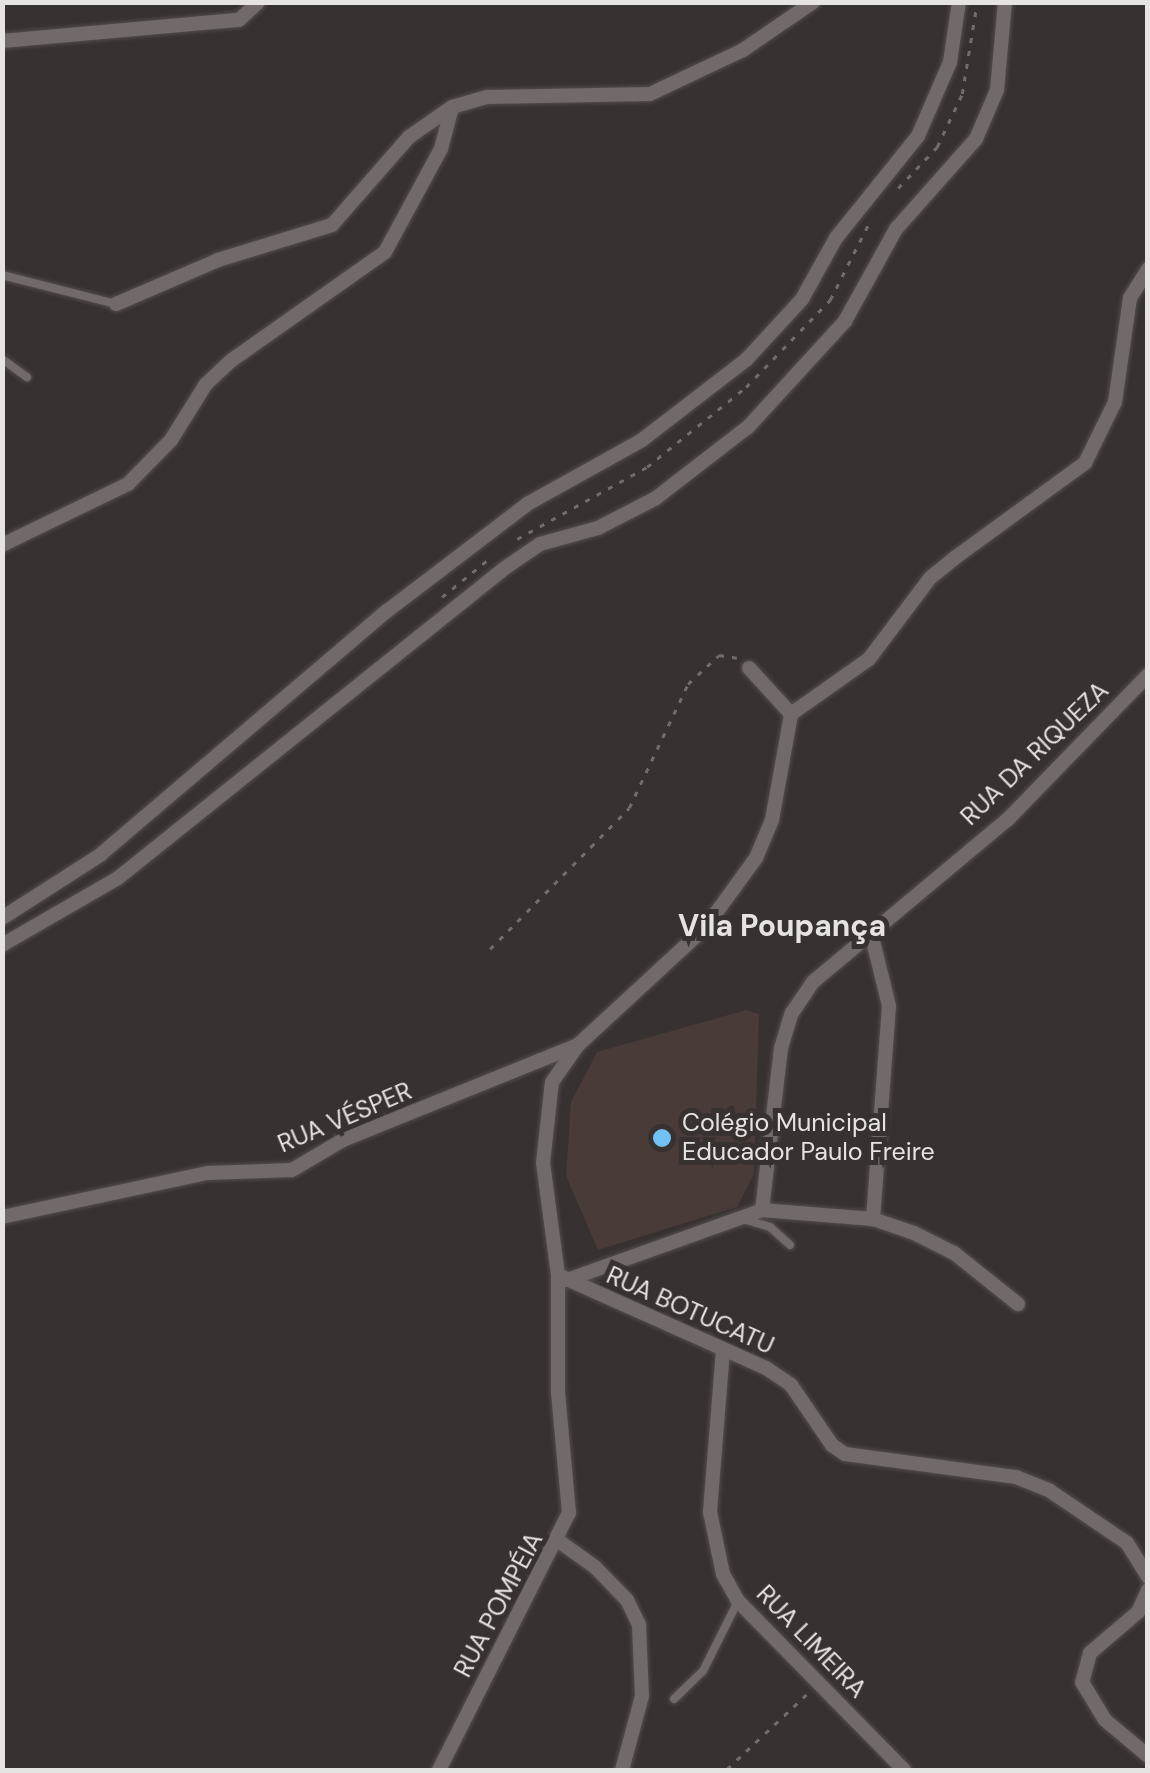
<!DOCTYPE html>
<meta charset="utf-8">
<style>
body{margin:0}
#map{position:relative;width:1150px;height:1773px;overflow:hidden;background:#37312f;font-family:"DM Sans",sans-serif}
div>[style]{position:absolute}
.built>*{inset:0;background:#483b38}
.path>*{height:2.5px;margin-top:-1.25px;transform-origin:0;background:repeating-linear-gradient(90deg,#726c6b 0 5px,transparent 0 13px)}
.roads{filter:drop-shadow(0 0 2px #524e4c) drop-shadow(0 0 2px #524e4c)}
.lane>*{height:8px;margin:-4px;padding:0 4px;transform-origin:4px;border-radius:4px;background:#716a68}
.street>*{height:14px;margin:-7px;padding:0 7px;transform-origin:7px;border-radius:7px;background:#716a68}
.dots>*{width:28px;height:28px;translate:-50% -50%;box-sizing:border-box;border:5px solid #37312f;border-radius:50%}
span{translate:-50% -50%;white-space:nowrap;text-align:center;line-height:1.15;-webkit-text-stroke:10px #37312f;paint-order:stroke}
.street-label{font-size:25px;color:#e7e3e2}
.poi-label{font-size:25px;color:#e7e3e2}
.left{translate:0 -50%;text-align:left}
.quarter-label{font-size:30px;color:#e7e3e2;font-weight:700}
.frame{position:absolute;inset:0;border:5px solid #e7e3e2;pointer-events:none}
</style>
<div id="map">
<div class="built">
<i style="clip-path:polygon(746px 1010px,759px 1014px,754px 1174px,737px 1207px,598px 1250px,566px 1176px,571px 1102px,597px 1052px)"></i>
</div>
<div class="path">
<i style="left:898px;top:188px;width:57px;rotate:-46.4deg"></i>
<i style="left:937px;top:147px;width:59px;rotate:-64.7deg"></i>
<i style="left:962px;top:94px;width:93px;rotate:-80.7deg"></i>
<i style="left:517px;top:539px;width:149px;rotate:-29deg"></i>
<i style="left:647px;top:467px;width:127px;rotate:-38.9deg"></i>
<i style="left:746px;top:387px;width:121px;rotate:-46deg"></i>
<i style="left:830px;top:300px;width:84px;rotate:-63.1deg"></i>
<i style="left:442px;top:597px;width:62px;rotate:-39.1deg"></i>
<i style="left:490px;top:949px;width:198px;rotate:-45.4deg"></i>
<i style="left:629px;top:808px;width:137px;rotate:-64.6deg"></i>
<i style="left:688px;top:684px;width:42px;rotate:-43.1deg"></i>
<i style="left:719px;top:655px;width:18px;rotate:9deg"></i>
<i style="left:727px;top:1769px;width:110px;rotate:-43.2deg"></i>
</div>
<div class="roads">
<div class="lane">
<i style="left:2px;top:275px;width:118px;rotate:14.3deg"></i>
<i style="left:2px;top:359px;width:31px;rotate:36deg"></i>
<i style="left:746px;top:1220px;width:25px;rotate:16deg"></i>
<i style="left:770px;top:1227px;width:27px;rotate:42deg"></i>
<i style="left:674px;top:1699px;width:40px;rotate:-44deg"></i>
<i style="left:703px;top:1671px;width:78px;rotate:-63.4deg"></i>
</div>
<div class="street">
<i style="left:2px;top:41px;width:238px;rotate:-5.1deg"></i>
<i style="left:239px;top:20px;width:26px;rotate:-43deg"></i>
<i style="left:116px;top:304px;width:111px;rotate:-23.3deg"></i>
<i style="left:218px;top:260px;width:119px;rotate:-17.1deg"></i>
<i style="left:332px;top:225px;width:117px;rotate:-48.8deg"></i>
<i style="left:409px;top:137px;width:52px;rotate:-34.9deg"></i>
<i style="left:452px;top:107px;width:37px;rotate:-16deg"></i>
<i style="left:488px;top:97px;width:162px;rotate:-1.1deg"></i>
<i style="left:650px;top:94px;width:103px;rotate:-25.3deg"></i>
<i style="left:743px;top:50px;width:85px;rotate:-34.4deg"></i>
<i style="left:2px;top:545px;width:140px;rotate:-25.8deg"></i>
<i style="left:128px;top:484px;width:62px;rotate:-45.7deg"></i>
<i style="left:171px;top:440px;width:66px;rotate:-58deg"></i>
<i style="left:206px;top:384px;width:35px;rotate:-43deg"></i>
<i style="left:232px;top:360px;width:187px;rotate:-35.2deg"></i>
<i style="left:385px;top:252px;width:117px;rotate:-61.5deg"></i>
<i style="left:441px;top:149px;width:43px;rotate:-75.3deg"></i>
<i style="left:749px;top:668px;width:62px;rotate:47.6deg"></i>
<i style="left:2px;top:918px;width:117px;rotate:-32.7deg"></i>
<i style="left:100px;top:855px;width:377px;rotate:-40.4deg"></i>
<i style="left:387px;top:611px;width:178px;rotate:-37.3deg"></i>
<i style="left:529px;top:503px;width:129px;rotate:-29.1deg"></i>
<i style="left:642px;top:440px;width:131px;rotate:-37.6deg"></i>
<i style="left:746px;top:360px;width:83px;rotate:-47.4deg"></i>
<i style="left:802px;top:299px;width:70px;rotate:-60.9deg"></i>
<i style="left:836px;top:238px;width:131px;rotate:-51.2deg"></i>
<i style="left:918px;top:136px;width:81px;rotate:-66.6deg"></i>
<i style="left:950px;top:62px;width:61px;rotate:-81.5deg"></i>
<i style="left:870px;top:929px;width:79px;rotate:76.1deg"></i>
<i style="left:889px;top:1006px;width:214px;rotate:94.3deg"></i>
<i style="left:2px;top:945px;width:134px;rotate:-30deg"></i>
<i style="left:118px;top:878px;width:492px;rotate:-38.7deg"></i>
<i style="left:502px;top:570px;width:46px;rotate:-34.4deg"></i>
<i style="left:540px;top:544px;width:60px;rotate:-15.4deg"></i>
<i style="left:598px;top:528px;width:65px;rotate:-27.3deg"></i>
<i style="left:656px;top:498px;width:116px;rotate:-37.7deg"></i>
<i style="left:748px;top:427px;width:144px;rotate:-47.5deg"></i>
<i style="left:845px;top:321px;width:105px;rotate:-61deg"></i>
<i style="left:896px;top:229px;width:120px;rotate:-48.4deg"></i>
<i style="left:976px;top:139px;width:53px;rotate:-66.8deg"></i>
<i style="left:997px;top:90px;width:88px;rotate:-84.8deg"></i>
<i style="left:762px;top:1210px;width:163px;rotate:-83.3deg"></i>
<i style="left:781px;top:1048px;width:37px;rotate:-73deg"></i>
<i style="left:792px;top:1013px;width:37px;rotate:-56deg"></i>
<i style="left:813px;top:982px;width:254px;rotate:-39.9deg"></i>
<i style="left:1008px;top:819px;width:201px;rotate:-45.8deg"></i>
<i style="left:2px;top:1217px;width:211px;rotate:-12.1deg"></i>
<i style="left:208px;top:1173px;width:84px;rotate:-2deg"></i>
<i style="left:292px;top:1170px;width:59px;rotate:-30.5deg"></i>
<i style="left:343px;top:1140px;width:253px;rotate:-22deg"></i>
<i style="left:558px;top:1275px;width:228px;rotate:24.1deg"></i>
<i style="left:766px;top:1368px;width:30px;rotate:34deg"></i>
<i style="left:791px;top:1385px;width:73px;rotate:55.7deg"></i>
<i style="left:832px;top:1445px;width:16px;rotate:35deg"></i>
<i style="left:845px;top:1454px;width:173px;rotate:7.7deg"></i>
<i style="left:1016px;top:1477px;width:37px;rotate:22deg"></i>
<i style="left:1050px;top:1491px;width:93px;rotate:34deg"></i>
<i style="left:1127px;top:1543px;width:40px;rotate:58deg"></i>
<i style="left:567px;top:1280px;width:207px;rotate:-19.7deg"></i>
<i style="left:762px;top:1210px;width:111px;rotate:4.6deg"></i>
<i style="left:873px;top:1219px;width:43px;rotate:18.9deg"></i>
<i style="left:914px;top:1233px;width:45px;rotate:26.6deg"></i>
<i style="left:954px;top:1253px;width:82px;rotate:38.6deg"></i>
<i style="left:723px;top:1350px;width:163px;rotate:94.6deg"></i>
<i style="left:710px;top:1512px;width:63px;rotate:78.2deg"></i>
<i style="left:723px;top:1574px;width:31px;rotate:61deg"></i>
<i style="left:738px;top:1601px;width:237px;rotate:45.5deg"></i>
<i style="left:560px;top:1542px;width:43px;rotate:35.5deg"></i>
<i style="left:595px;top:1567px;width:46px;rotate:45.9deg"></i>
<i style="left:627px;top:1600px;width:28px;rotate:64deg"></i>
<i style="left:639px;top:1625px;width:71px;rotate:87.6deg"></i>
<i style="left:642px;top:1696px;width:77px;rotate:105.1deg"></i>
<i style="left:1148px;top:1590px;width:24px;rotate:114deg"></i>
<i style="left:1138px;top:1612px;width:63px;rotate:139.5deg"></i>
<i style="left:1090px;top:1653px;width:30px;rotate:105deg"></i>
<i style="left:1082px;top:1682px;width:44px;rotate:58.8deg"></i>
<i style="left:1105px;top:1720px;width:56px;rotate:39.9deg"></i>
<i style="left:439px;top:1770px;width:288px;rotate:-63.2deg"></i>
<i style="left:569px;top:1513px;width:121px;rotate:-95.2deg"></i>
<i style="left:558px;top:1392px;width:117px;rotate:-90deg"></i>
<i style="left:558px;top:1275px;width:113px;rotate:-97.6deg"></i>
<i style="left:543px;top:1163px;width:81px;rotate:-83.7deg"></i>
<i style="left:552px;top:1082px;width:45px;rotate:-54.9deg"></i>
<i style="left:578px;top:1045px;width:173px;rotate:-42.7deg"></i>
<i style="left:705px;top:928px;width:87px;rotate:-53.9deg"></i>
<i style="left:756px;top:858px;width:41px;rotate:-67.2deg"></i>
<i style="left:772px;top:820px;width:108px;rotate:-79.8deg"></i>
<i style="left:791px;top:714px;width:95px;rotate:-35.2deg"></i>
<i style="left:869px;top:659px;width:101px;rotate:-53deg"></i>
<i style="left:930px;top:578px;width:33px;rotate:-39deg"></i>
<i style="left:956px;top:557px;width:160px;rotate:-36.1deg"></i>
<i style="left:1085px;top:463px;width:68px;rotate:-63.8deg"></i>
<i style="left:1115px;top:402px;width:105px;rotate:-81.8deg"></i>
<i style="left:1130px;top:298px;width:34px;rotate:-58deg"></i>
</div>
</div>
<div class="dots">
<i style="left:662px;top:1138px;background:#71c1f5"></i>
</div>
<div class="street-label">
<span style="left:1035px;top:754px;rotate:-44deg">RUA DA RIQUEZA</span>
<span style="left:345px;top:1118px;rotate:-23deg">RUA VÉSPER</span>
<span style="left:690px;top:1311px;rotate:24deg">RUA BOTUCATU</span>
<span style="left:499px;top:1605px;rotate:-62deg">RUA POMPÉIA</span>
<span style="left:811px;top:1642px;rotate:46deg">RUA LIMEIRA</span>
</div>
<div class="poi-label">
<span class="left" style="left:682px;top:1138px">Colégio Municipal<br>Educador Paulo Freire</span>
</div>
<div class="quarter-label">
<span style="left:782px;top:926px">Vila Poupança</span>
</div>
<div class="frame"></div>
</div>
